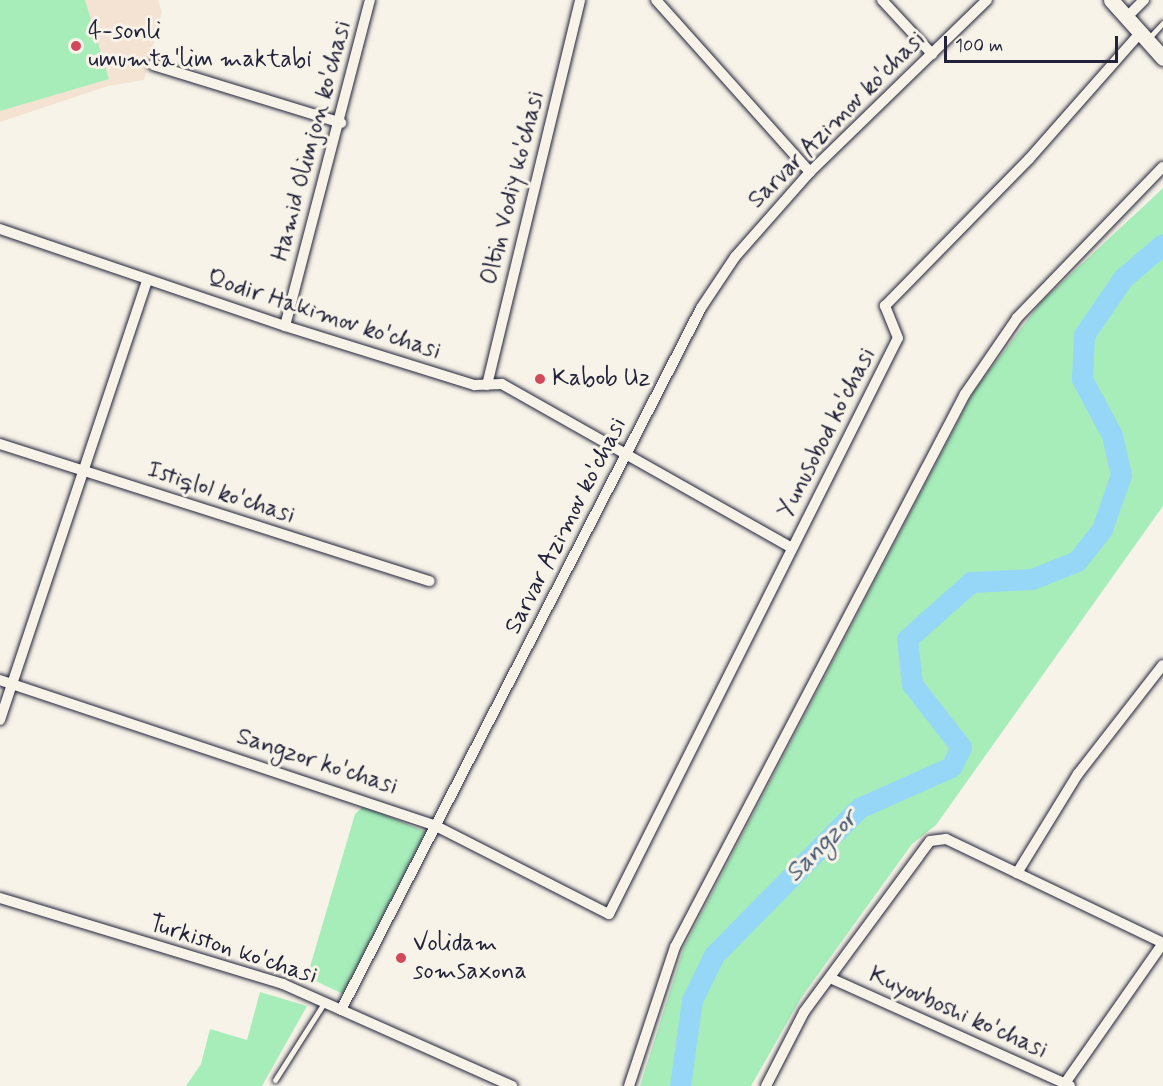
<!DOCTYPE html>
<style>
body{margin:0}
#map{position:relative;width:1163px;height:1086px;overflow:hidden;background:#f7f3e8;font-family:Mynerve,sans-serif}
div>[style]{position:absolute}
.built>*{inset:0;background:#f4e2d3}
.green>*{inset:0;background:#a7edba}
.river>*{height:21px;margin:-10.5px;padding:0 10.5px;transform-origin:10.5px;border-radius:10.5px;background:#96d7f8}
.roads{filter:drop-shadow(0 0 2px #22223b) drop-shadow(0 0 2px #22223b)}
.lane>*{height:5px;margin:-2.5px;padding:0 2.5px;transform-origin:2.5px;border-radius:2.5px;background:#f7f3e8}
.street>*{height:10px;margin:-5px;padding:0 5px;transform-origin:5px;border-radius:5px;background:#f7f3e8}
.secondary>*{height:15px;margin:-7.5px;padding:0 7.5px;transform-origin:7.5px;border-radius:7.5px;background:#f7f3e8}
.dots>*{width:16px;height:16px;translate:-50% -50%;box-sizing:border-box;border:3px solid #f7f3e8;border-radius:50%}
span{translate:-50% -50%;white-space:nowrap;text-align:center;line-height:1.15;-webkit-text-stroke:6px #f7f3e8;paint-order:stroke}
.poi-label{font-size:24px;color:#22223b}
.left{translate:0 -50%;text-align:left}
.street-label{font-size:24px;color:#22223b}
.water-label{font-size:26px;color:#455874;font-style:italic}
.scale{position:absolute;left:944px;top:36px;width:174px;height:27px;box-sizing:border-box;border:3px solid #22223b;border-top:0;padding-left:8px;font-size:18px;line-height:21px;white-space:nowrap;color:#22223b;-webkit-text-stroke:4px #f7f3e8;paint-order:stroke}
</style>
<div id="map">
<div class="built">
<i style="clip-path:polygon(0 0,158px 0,162px 12px,144px 80px,108px 86px,0 122px)"></i>
</div>
<div class="green">
<i style="clip-path:polygon(0 0,85px 0,109px 79px,0 111px)"></i>
<i style="clip-path:polygon(1163px 188px,1163px 506px,936px 825px,912px 844px,801px 998px,751px 1086px,640px 1086px,684px 947px,974px 391px,1041px 302px)"></i>
<i style="clip-path:polygon(364px 806px,426px 832px,343px 994px,307px 977px,355px 814px)"></i>
<i style="clip-path:polygon(260px 992px,307px 1006px,262px 1086px,186px 1086px,201px 1064px,210px 1029px,247px 1040px)"></i>
</div>
<div class="river">
<i style="left:680px;top:1086px;width:87px;rotate:-82.1deg"></i>
<i style="left:692px;top:1000px;width:50px;rotate:-63.9deg"></i>
<i style="left:714px;top:955px;width:206px;rotate:-45.4deg"></i>
<i style="left:859px;top:808px;width:101px;rotate:-24deg"></i>
<i style="left:951px;top:767px;width:22px;rotate:-63deg"></i>
<i style="left:961px;top:747px;width:80px;rotate:-127.9deg"></i>
<i style="left:912px;top:684px;width:45px;rotate:-96.3deg"></i>
<i style="left:907px;top:639px;width:86px;rotate:-41.7deg"></i>
<i style="left:971px;top:582px;width:61px;rotate:-2.8deg"></i>
<i style="left:1032px;top:579px;width:48px;rotate:-21.8deg"></i>
<i style="left:1077px;top:561px;width:41px;rotate:-52deg"></i>
<i style="left:1102px;top:529px;width:57px;rotate:-70.6deg"></i>
<i style="left:1121px;top:475px;width:41px;rotate:-102.7deg"></i>
<i style="left:1112px;top:435px;width:64px;rotate:-118.2deg"></i>
<i style="left:1082px;top:379px;width:44px;rotate:-87.4deg"></i>
<i style="left:1084px;top:335px;width:69px;rotate:-55.6deg"></i>
<i style="left:1123px;top:278px;width:52px;rotate:-40.4deg"></i>
</div>
<div class="roads">
<div class="lane">
<i style="left:1148px;top:39px;width:22px;rotate:-47deg"></i>
<i style="left:275px;top:1080px;width:91px;rotate:-57.5deg"></i>
</div>
<div class="street">
<i style="left:656px;top:0;width:231px;rotate:48.2deg"></i>
<i style="left:882px;top:0;width:74px;rotate:47.2deg"></i>
<i style="left:1127px;top:17px;width:24px;rotate:-45deg"></i>
<i style="left:153px;top:65px;width:197px;rotate:17.1deg"></i>
<i style="left:0;top:229px;width:301px;rotate:18.8deg"></i>
<i style="left:285px;top:326px;width:199px;rotate:17.3deg"></i>
<i style="left:475px;top:385px;width:27px;rotate:-2deg"></i>
<i style="left:502px;top:384px;width:333px;rotate:29.5deg"></i>
<i style="left:285px;top:326px;width:337px;rotate:-75.4deg"></i>
<i style="left:487px;top:385px;width:396px;rotate:-76.4deg"></i>
<i style="left:0;top:444px;width:451px;rotate:17.7deg"></i>
<i style="left:0;top:680px;width:460px;rotate:18.5deg"></i>
<i style="left:436px;top:826px;width:194px;rotate:27deg"></i>
<i style="left:609px;top:914px;width:644px;rotate:-63.36deg"></i>
<i style="left:898px;top:338px;width:35px;rotate:-112deg"></i>
<i style="left:885px;top:306px;width:206px;rotate:-45.6deg"></i>
<i style="left:1029px;top:159px;width:168px;rotate:-48.6deg"></i>
<i style="left:0;top:720px;width:464px;rotate:-71.5deg"></i>
<i style="left:1017px;top:873px;width:116px;rotate:-58.4deg"></i>
<i style="left:1078px;top:774px;width:138px;rotate:-52.1deg"></i>
<i style="left:0;top:898px;width:296px;rotate:16.9deg"></i>
<i style="left:283px;top:984px;width:251px;rotate:24deg"></i>
<i style="left:830px;top:978px;width:263px;rotate:24.2deg"></i>
<i style="left:341px;top:1010px;width:789px;rotate:-62.85deg"></i>
<i style="left:701px;top:308px;width:61px;rotate:-56.3deg"></i>
<i style="left:735px;top:257px;width:113px;rotate:-48.6deg"></i>
<i style="left:810px;top:172px;width:247px;rotate:-44.2deg"></i>
<i style="left:629px;top:1086px;width:146px;rotate:-71.7deg"></i>
<i style="left:675px;top:947px;width:624px;rotate:-62.33deg"></i>
<i style="left:965px;top:394px;width:92px;rotate:-55.6deg"></i>
<i style="left:1017px;top:318px;width:210px;rotate:-46deg"></i>
<i style="left:766px;top:1086px;width:83px;rotate:-62.8deg"></i>
<i style="left:804px;top:1012px;width:212px;rotate:-53.6deg"></i>
<i style="left:930px;top:841px;width:16px;rotate:-7deg"></i>
<i style="left:946px;top:839px;width:241px;rotate:25.6deg"></i>
<i style="left:1063px;top:1086px;width:174px;rotate:-55deg"></i>
</div>
<div class="secondary">
<i style="left:1111px;top:0;width:78px;rotate:48.1deg"></i>
</div>
</div>
<div class="dots">
<i style="left:76px;top:46px;background:#d1495b"></i>
<i style="left:540px;top:379px;background:#d1495b"></i>
<i style="left:401px;top:958px;background:#d1495b"></i>
</div>
<div class="poi-label">
<span class="left" style="left:88px;top:46px">4-sonli<br>umumta'lim maktabi</span>
<span class="left" style="left:552px;top:379px">Kabob Uz</span>
<span class="left" style="left:413px;top:958px">Volidam<br>somsaxona</span>
</div>
<div class="street-label">
<span style="left:837px;top:120px;rotate:-45deg">Sarvar Azimov ko'chasi</span>
<span style="left:312px;top:141px;rotate:-75deg">Hamid Olimjon ko'chasi</span>
<span style="left:513px;top:188px;rotate:-76deg">Oltin Vodiy ko'chasi</span>
<span style="left:324px;top:315px;rotate:18deg">Qodir Hakimov ko'chasi</span>
<span style="left:827px;top:433px;rotate:-63deg">Yunusobod ko'chasi</span>
<span style="left:221px;top:493px;rotate:18deg">Istiqlol ko'chasi</span>
<span style="left:566px;top:526px;rotate:-63deg">Sarvar Azimov ko'chasi</span>
<span style="left:317px;top:762px;rotate:18deg">Sangzor ko'chasi</span>
<span style="left:233px;top:950px;rotate:18deg">Turkiston ko'chasi</span>
<span style="left:958px;top:1013px;rotate:24deg">Kuyovboshi ko'chasi</span>
</div>
<div class="water-label">
<span style="left:822px;top:847px;rotate:-45deg">Sangzor</span>
</div>
<div class="scale">100 m</div>
</div>
